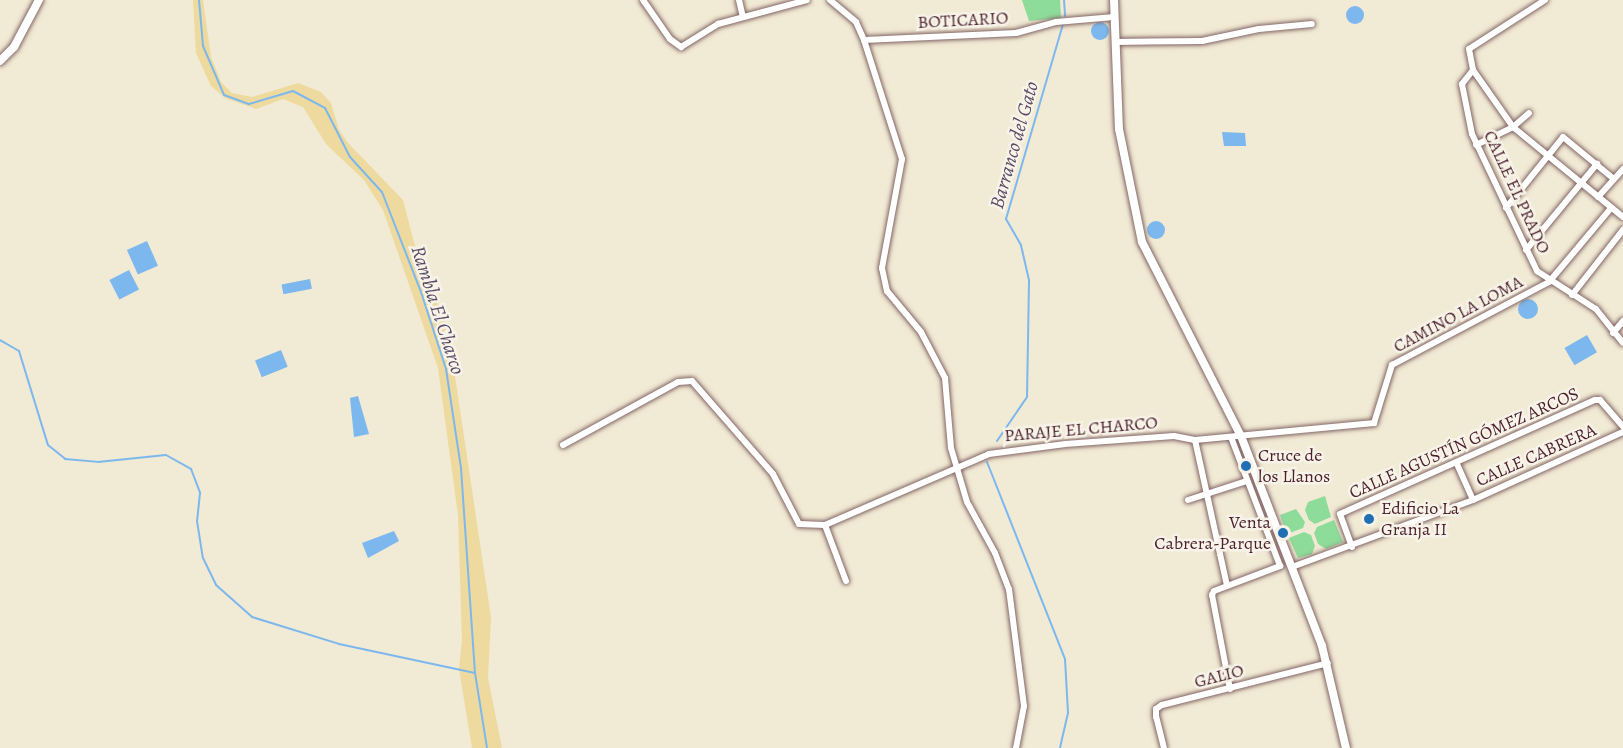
<!DOCTYPE html>
<meta charset="utf-8">
<style>
body{margin:0}
#map{position:relative;width:1623px;height:748px;overflow:hidden;background:#f1ead4;font-family:Alegreya,serif}
div>[style]{position:absolute}
.green>*{inset:0;background:#8edc9a}
.sand>*{inset:0;background:#eeda9e}
.water>*{inset:0;background:#7cb8ee;transform-origin:0 0}
.round{border-radius:50%}
.stream>*{height:2px;margin:-1px;padding:0 1px;transform-origin:1px;border-radius:1px;background:#7cb8ee}
.roads{filter:drop-shadow(0 0 2px #846666) drop-shadow(0 0 2px #846666)}
.minor>*{height:6px;margin:-3px;padding:0 3px;transform-origin:3px;border-radius:3px;background:#fff}
.tertiary>*{height:8px;margin:-4px;padding:0 4px;transform-origin:4px;border-radius:4px;background:#fff}
.dots>*{width:16px;height:16px;translate:-50% -50%;box-sizing:border-box;border:3px solid #f7f3e8;border-radius:50%}
span{translate:-50% -50%;white-space:nowrap;text-align:center;line-height:1.15;-webkit-text-stroke:5px #f7f3e8;paint-order:stroke}
.street-label{font-size:18px;color:#4a1f2b}
.poi-label{font-size:18px;color:#4a1f2b}
.left{translate:0 -50%;text-align:left}
.right{translate:-100% -50%;text-align:right}
.water-label{font-size:20px;color:#594d66;font-style:italic}
</style>
<div id="map">
<div class="green">
<i style="clip-path:polygon(1022px 0,1060px 0,1061px 18px,1029px 21px)"></i>
<i style="clip-path:polygon(1325px 496px,1331px 517px,1315px 524px,1309px 520px,1305px 510px,1308px 502px)"></i>
<i style="clip-path:polygon(1296px 509px,1305px 522px,1303px 528px,1287px 534px,1280px 515px)"></i>
<i style="clip-path:polygon(1334px 520px,1343px 542px,1326px 549px,1318px 544px,1314px 533px,1317px 527px)"></i>
<i style="clip-path:polygon(1304px 532px,1311px 535px,1315px 546px,1312px 554px,1298px 558px,1289px 538px)"></i>
</div>
<div class="sand">
<i style="clip-path:polygon(193px 0,203px 0,211px 57px,221px 82px,232px 93px,252px 97px,298px 83px,321px 92px,331px 103px,339px 130px,348px 143px,403px 200px,417px 254px,443px 316px,453px 363px,491px 617px,488px 678px,502px 748px,472px 748px,459px 669px,462px 640px,458px 515px,438px 368px,383px 210px,364px 180px,326px 144px,303px 107px,283px 99px,256px 109px,225px 98px,211px 86px,196px 53px)"></i>
</div>
<div class="water">
<i class="round" style="left:1346px;top:6px;width:18px;height:18px"></i>
<i class="round" style="left:1091px;top:22px;width:18px;height:18px"></i>
<i style="clip-path:polygon(1222px 132px,1245px 133px,1246px 146px,1224px 146px)"></i>
<i class="round" style="left:1147px;top:221px;width:18px;height:18px"></i>
<i style="left:147px;top:241px;width:27px;height:22px;rotate:66deg"></i>
<i style="left:129px;top:270px;width:22px;height:22px;rotate:63deg"></i>
<i style="left:310px;top:279px;width:10px;height:29px;rotate:79deg"></i>
<i class="round" style="left:1518px;top:299px;width:20px;height:20px"></i>
<i style="left:1587px;top:335px;width:20px;height:26px;rotate:60deg"></i>
<i style="left:281px;top:350px;width:18px;height:28px;rotate:68deg"></i>
<i style="clip-path:polygon(358px 396px,369px 434px,354px 437px,350px 398px)"></i>
<i style="clip-path:polygon(394px 531px,399px 541px,368px 558px,362px 543px)"></i>
</div>
<div class="stream">
<i style="left:199px;top:0;width:46px;rotate:85deg"></i>
<i style="left:203px;top:46px;width:53px;rotate:66.8deg"></i>
<i style="left:224px;top:95px;width:27px;rotate:20deg"></i>
<i style="left:249px;top:104px;width:46px;rotate:-16.5deg"></i>
<i style="left:293px;top:91px;width:36px;rotate:28deg"></i>
<i style="left:325px;top:108px;width:55px;rotate:63deg"></i>
<i style="left:350px;top:157px;width:47px;rotate:47.6deg"></i>
<i style="left:382px;top:192px;width:107px;rotate:68.7deg"></i>
<i style="left:421px;top:292px;width:81px;rotate:72deg"></i>
<i style="left:446px;top:369px;width:100px;rotate:81.4deg"></i>
<i style="left:461px;top:468px;width:205px;rotate:86.1deg"></i>
<i style="left:475px;top:673px;width:76px;rotate:80.9deg"></i>
<i style="left:1064px;top:0;width:16px;rotate:86deg"></i>
<i style="left:0;top:340px;width:22px;rotate:30deg"></i>
<i style="left:19px;top:351px;width:98px;rotate:72.9deg"></i>
<i style="left:48px;top:445px;width:22px;rotate:39deg"></i>
<i style="left:65px;top:459px;width:33px;rotate:5deg"></i>
<i style="left:98px;top:462px;width:68px;rotate:-5.9deg"></i>
<i style="left:166px;top:455px;width:29px;rotate:29deg"></i>
<i style="left:191px;top:469px;width:26px;rotate:69deg"></i>
<i style="left:200px;top:493px;width:28px;rotate:96deg"></i>
<i style="left:197px;top:521px;width:37px;rotate:81deg"></i>
<i style="left:203px;top:558px;width:30px;rotate:64deg"></i>
<i style="left:216px;top:585px;width:48px;rotate:41.6deg"></i>
<i style="left:252px;top:617px;width:91px;rotate:17.2deg"></i>
<i style="left:339px;top:644px;width:139px;rotate:12deg"></i>
<i style="left:997px;top:441px;width:53px;rotate:-55.7deg"></i>
<i style="left:1027px;top:397px;width:117px;rotate:-89deg"></i>
<i style="left:1029px;top:280px;width:36px;rotate:-103deg"></i>
<i style="left:1021px;top:245px;width:30px;rotate:-120deg"></i>
<i style="left:1006px;top:219px;width:203px;rotate:-73.7deg"></i>
<i style="left:987px;top:462px;width:212px;rotate:68.4deg"></i>
<i style="left:1065px;top:659px;width:54px;rotate:86.8deg"></i>
<i style="left:1068px;top:713px;width:36px;rotate:103deg"></i>
</div>
<div class="roads">
<div class="minor">
<i style="left:643px;top:0;width:47px;rotate:55.3deg"></i>
<i style="left:670px;top:39px;width:14px;rotate:36deg"></i>
<i style="left:681px;top:47px;width:44px;rotate:-31.9deg"></i>
<i style="left:718px;top:24px;width:92px;rotate:-15.1deg"></i>
<i style="left:739px;top:0;width:17px;rotate:77deg"></i>
<i style="left:830px;top:0;width:34px;rotate:40deg"></i>
<i style="left:856px;top:22px;width:20px;rotate:66deg"></i>
<i style="left:864px;top:40px;width:152px;rotate:-2.6deg"></i>
<i style="left:1016px;top:33px;width:41px;rotate:-15.4deg"></i>
<i style="left:1056px;top:22px;width:58px;rotate:-4.9deg"></i>
<i style="left:1545px;top:0;width:90px;rotate:147.2deg"></i>
<i style="left:1469px;top:49px;width:21px;rotate:79deg"></i>
<i style="left:1473px;top:70px;width:18px;rotate:128deg"></i>
<i style="left:1462px;top:84px;width:51px;rotate:78.7deg"></i>
<i style="left:1472px;top:134px;width:152px;rotate:64.6deg"></i>
<i style="left:1537px;top:271px;width:70px;rotate:32.8deg"></i>
<i style="left:1596px;top:309px;width:43px;rotate:51.5deg"></i>
<i style="left:864px;top:40px;width:125px;rotate:72.3deg"></i>
<i style="left:902px;top:159px;width:111px;rotate:100.4deg"></i>
<i style="left:882px;top:268px;width:24px;rotate:78deg"></i>
<i style="left:887px;top:291px;width:53px;rotate:50.3deg"></i>
<i style="left:921px;top:332px;width:52px;rotate:62.4deg"></i>
<i style="left:945px;top:378px;width:70px;rotate:85.1deg"></i>
<i style="left:951px;top:448px;width:56px;rotate:73.5deg"></i>
<i style="left:967px;top:502px;width:58px;rotate:61.2deg"></i>
<i style="left:995px;top:553px;width:39px;rotate:69deg"></i>
<i style="left:1009px;top:589px;width:118px;rotate:82.7deg"></i>
<i style="left:1024px;top:706px;width:43px;rotate:100.8deg"></i>
<i style="left:1115px;top:42px;width:87px;rotate:-0.7deg"></i>
<i style="left:1202px;top:41px;width:58px;rotate:-11.9deg"></i>
<i style="left:1259px;top:29px;width:53px;rotate:-5.4deg"></i>
<i style="left:1473px;top:70px;width:70px;rotate:54.9deg"></i>
<i style="left:1513px;top:127px;width:142px;rotate:39.3deg"></i>
<i style="left:1476px;top:145px;width:41px;rotate:-25.9deg"></i>
<i style="left:1513px;top:127px;width:21px;rotate:-41deg"></i>
<i style="left:1598px;top:197px;width:38px;rotate:-48deg"></i>
<i style="left:1506px;top:208px;width:91px;rotate:-51.2deg"></i>
<i style="left:1563px;top:137px;width:66px;rotate:39.5deg"></i>
<i style="left:1526px;top:250px;width:112px;rotate:-50.5deg"></i>
<i style="left:1572px;top:295px;width:83px;rotate:-51.9deg"></i>
<i style="left:1613px;top:333px;width:16px;rotate:-50deg"></i>
<i style="left:1195px;top:440px;width:149px;rotate:77.6deg"></i>
<i style="left:563px;top:445px;width:131px;rotate:-28.7deg"></i>
<i style="left:678px;top:382px;width:14px;rotate:-4deg"></i>
<i style="left:692px;top:381px;width:123px;rotate:48.9deg"></i>
<i style="left:773px;top:474px;width:56px;rotate:62.5deg"></i>
<i style="left:799px;top:524px;width:26px;rotate:2deg"></i>
<i style="left:1457px;top:464px;width:39px;rotate:66deg"></i>
<i style="left:1188px;top:500px;width:62px;rotate:-17.9deg"></i>
<i style="left:1352px;top:547px;width:35px;rotate:-110deg"></i>
<i style="left:1340px;top:514px;width:279px;rotate:-24.1deg"></i>
<i style="left:1595px;top:400px;width:5px"></i>
<i style="left:1600px;top:400px;width:35px;rotate:49deg"></i>
<i style="left:1292px;top:567px;width:193px;rotate:-20.3deg"></i>
<i style="left:1473px;top:500px;width:165px;rotate:-24.4deg"></i>
<i style="left:846px;top:581px;width:60px;rotate:-110.6deg"></i>
<i style="left:825px;top:525px;width:179px;rotate:-23.4deg"></i>
<i style="left:989px;top:454px;width:77px;rotate:-7.5deg"></i>
<i style="left:1065px;top:444px;width:109px;rotate:-4.2deg"></i>
<i style="left:1174px;top:436px;width:21px;rotate:11deg"></i>
<i style="left:1195px;top:440px;width:180px;rotate:-5.4deg"></i>
<i style="left:1374px;top:423px;width:61px;rotate:-72.8deg"></i>
<i style="left:1392px;top:365px;width:178px;rotate:-27.9deg"></i>
<i style="left:1549px;top:282px;width:97px;rotate:-50deg"></i>
<i style="left:1230px;top:689px;width:96px;rotate:-100.8deg"></i>
<i style="left:1212px;top:595px;width:4px;rotate:-63deg"></i>
<i style="left:1214px;top:591px;width:71px;rotate:-20.7deg"></i>
<i style="left:1280px;top:566px;width:138px;rotate:-110.8deg"></i>
<i style="left:1164px;top:748px;width:32px;rotate:-104deg"></i>
<i style="left:1156px;top:717px;width:8px;rotate:-90deg"></i>
<i style="left:1156px;top:709px;width:7px;rotate:-34deg"></i>
<i style="left:1162px;top:705px;width:171px;rotate:-14.2deg"></i>
</div>
<div class="tertiary">
<i style="left:1114px;top:0;width:129px;rotate:87.8deg"></i>
<i style="left:1119px;top:129px;width:115px;rotate:78.5deg"></i>
<i style="left:1142px;top:242px;width:218px;rotate:63deg"></i>
<i style="left:1241px;top:436px;width:225px;rotate:68.9deg"></i>
<i style="left:1322px;top:646px;width:105px;rotate:76.8deg"></i>
<i style="left:0;top:61px;width:20px;rotate:-45deg"></i>
<i style="left:14px;top:47px;width:53px;rotate:-62deg"></i>
</div>
</div>
<div class="dots">
<i style="left:1246px;top:466px;background:#1f6fb2"></i>
<i style="left:1369px;top:519px;background:#1f6fb2"></i>
<i style="left:1283px;top:533px;background:#1f6fb2"></i>
</div>
<div class="street-label">
<span style="left:963px;top:20px;rotate:-3deg">BOTICARIO</span>
<span style="left:1517px;top:192px;rotate:65deg">CALLE EL PRADO</span>
<span style="left:1458px;top:314px;rotate:-28deg">CAMINO LA LOMA</span>
<span style="left:1081px;top:429px;rotate:-5deg">PARAJE EL CHARCO</span>
<span style="left:1464px;top:443px;rotate:-24deg">CALLE AGUSTÍN GÓMEZ ARCOS</span>
<span style="left:1536px;top:455px;rotate:-24deg">CALLE CABRERA</span>
<span style="left:1219px;top:676px;rotate:-14deg">GALIO</span>
</div>
<div class="poi-label">
<span class="left" style="left:1258px;top:466px">Cruce de<br>los Llanos</span>
<span class="left" style="left:1381px;top:519px">Edificio La<br>Granja II</span>
<span class="right" style="left:1271px;top:533px">Venta<br>Cabrera-Parque</span>
</div>
<div class="water-label">
<span style="left:1014px;top:145px;rotate:-74deg">Barranco del Gato</span>
<span style="left:438px;top:310px;rotate:72deg">Rambla El Charco</span>
</div>
</div>
